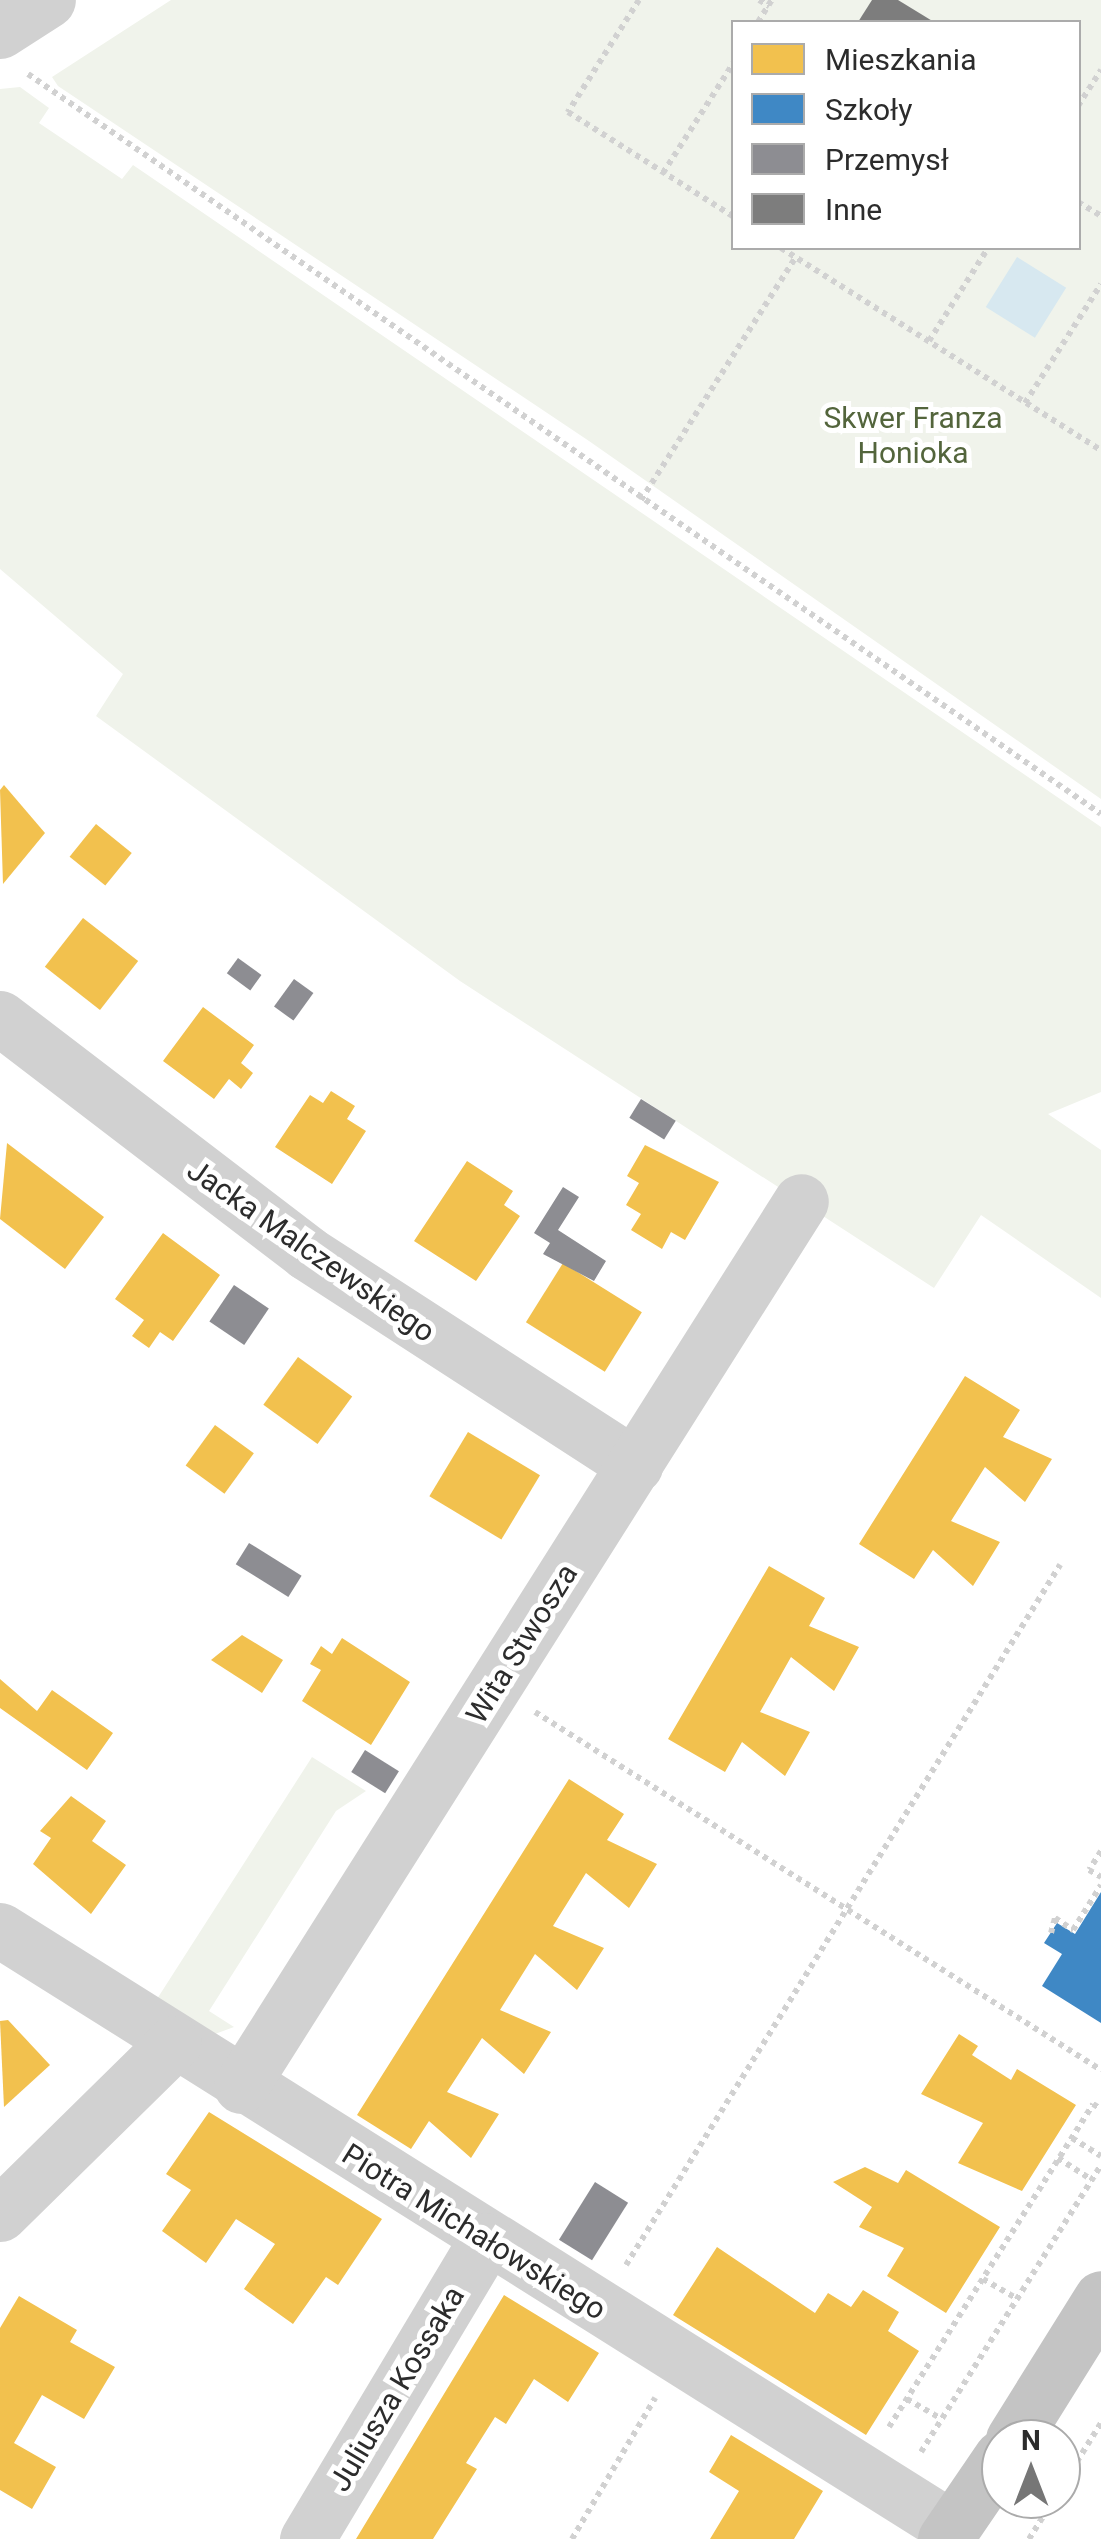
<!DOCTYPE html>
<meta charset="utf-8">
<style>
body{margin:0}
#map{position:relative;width:1101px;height:2539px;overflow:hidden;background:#fff;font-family:Roboto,sans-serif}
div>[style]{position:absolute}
.green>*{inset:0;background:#f0f3eb}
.water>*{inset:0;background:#d7e8f0;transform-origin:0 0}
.homes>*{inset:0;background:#f2c14e;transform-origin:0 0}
.schools>*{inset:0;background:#3f88c5}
.industry>*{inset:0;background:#8d8d92;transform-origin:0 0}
.building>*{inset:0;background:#7d7d7d}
.path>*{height:6px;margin-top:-3px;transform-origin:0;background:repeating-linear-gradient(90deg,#d1d1d1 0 5px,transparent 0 10px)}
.minor>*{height:55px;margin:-27.5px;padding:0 27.5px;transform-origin:27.5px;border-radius:27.5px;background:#d1d1d1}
.major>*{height:55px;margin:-27.5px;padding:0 27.5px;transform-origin:27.5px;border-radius:27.5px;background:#c4c4c4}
span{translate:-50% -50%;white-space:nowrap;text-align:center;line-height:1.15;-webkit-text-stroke:10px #fff;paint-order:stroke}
.park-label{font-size:30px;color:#53653c}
.street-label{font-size:30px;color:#2c2c2c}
.legend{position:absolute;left:731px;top:20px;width:350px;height:230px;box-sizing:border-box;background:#fff;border:2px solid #ababab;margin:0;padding:12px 18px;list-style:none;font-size:30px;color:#2c2c2c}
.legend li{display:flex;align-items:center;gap:20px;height:50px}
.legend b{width:50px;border:2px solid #ababab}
.north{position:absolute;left:981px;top:2419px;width:100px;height:100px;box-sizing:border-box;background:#fff;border:2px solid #ababab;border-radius:50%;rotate:0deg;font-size:28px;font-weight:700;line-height:40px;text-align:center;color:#2c2c2c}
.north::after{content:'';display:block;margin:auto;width:35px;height:45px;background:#767676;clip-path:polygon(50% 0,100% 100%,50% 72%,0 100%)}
</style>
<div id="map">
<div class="green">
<i style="clip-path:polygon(evenodd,171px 0,1101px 0,1101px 799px,589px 441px,58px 86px,52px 77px,171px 0,734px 22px,1078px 22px,1078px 248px,734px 248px,734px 22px)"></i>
<i style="clip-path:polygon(20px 87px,49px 108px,39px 123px,122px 179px,133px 165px,1101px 827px,1101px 1092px,1048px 1114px,1101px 1150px,1101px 1298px,981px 1215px,934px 1288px,460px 981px,96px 716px,123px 674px,0 569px,0 89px)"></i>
<i style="clip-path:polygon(312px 1757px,366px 1791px,336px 1811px,209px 2011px,234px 2027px,215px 2034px,157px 1999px)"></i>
</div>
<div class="water">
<i style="left:1017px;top:257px;width:58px;height:59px;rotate:32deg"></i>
</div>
<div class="homes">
<i style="clip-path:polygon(4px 785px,45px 833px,3px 884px,0 790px)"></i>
<i style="left:96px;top:824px;width:46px;height:42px;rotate:39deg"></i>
<i style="left:83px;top:918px;width:70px;height:62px;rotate:38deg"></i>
<i style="clip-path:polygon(203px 1007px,254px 1045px,241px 1063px,253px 1073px,241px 1089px,229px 1079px,214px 1099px,163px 1061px)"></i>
<i style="clip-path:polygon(331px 1091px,355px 1106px,347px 1119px,366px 1131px,332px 1184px,275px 1147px,310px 1095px,323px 1103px)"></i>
<i style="clip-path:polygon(7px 1143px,104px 1217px,65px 1269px,0 1219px)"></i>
<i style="clip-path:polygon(645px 1145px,719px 1182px,685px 1240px,671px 1232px,662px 1249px,631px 1230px,641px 1214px,626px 1205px,639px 1183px,627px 1176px)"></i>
<i style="clip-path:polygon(467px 1161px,513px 1191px,504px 1205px,520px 1216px,476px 1281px,414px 1241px)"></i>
<i style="clip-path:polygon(163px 1233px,220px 1275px,173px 1341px,160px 1332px,149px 1348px,132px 1336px,144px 1320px,115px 1299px)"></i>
<i style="left:563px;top:1263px;width:93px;height:70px;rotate:32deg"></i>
<i style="left:298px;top:1357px;width:67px;height:59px;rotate:36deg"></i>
<i style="clip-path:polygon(965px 1376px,1020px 1410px,1003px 1437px,1052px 1459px,1025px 1502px,985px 1467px,951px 1521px,1000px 1542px,973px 1586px,933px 1550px,914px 1579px,859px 1544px)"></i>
<i style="left:215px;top:1425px;width:48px;height:50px;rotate:36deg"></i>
<i style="left:468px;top:1432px;width:84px;height:75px;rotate:31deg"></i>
<i style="clip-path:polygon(769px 1566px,825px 1598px,809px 1626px,859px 1647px,834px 1691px,791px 1657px,760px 1712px,810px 1732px,785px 1776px,742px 1742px,725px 1772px,668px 1739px)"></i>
<i style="clip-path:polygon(242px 1635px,283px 1660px,262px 1693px,211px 1660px)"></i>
<i style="clip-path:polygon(342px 1638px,410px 1682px,371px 1745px,302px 1701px,321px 1670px,310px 1664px,321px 1646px,332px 1654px)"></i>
<i style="clip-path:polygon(0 1679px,37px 1711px,52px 1690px,113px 1733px,87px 1770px,0 1708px)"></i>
<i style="clip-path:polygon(569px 1779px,624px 1814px,607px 1840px,657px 1864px,629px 1908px,586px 1873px,553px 1926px,604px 1948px,577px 1990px,535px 1954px,500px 2010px,551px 2032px,524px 2074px,482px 2038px,447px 2092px,499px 2114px,471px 2158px,429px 2121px,411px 2149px,357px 2115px)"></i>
<i style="clip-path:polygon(71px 1796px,106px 1821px,92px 1841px,126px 1865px,91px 1914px,33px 1864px,51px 1838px,40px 1831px)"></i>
<i style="clip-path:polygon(8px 2020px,50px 2065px,4px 2107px,0 2021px)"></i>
<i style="clip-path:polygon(959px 2034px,978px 2046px,972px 2055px,1011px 2080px,1017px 2069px,1076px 2105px,1022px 2191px,958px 2163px,983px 2123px,921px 2094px)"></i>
<i style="clip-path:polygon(209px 2112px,382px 2219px,338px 2285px,326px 2277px,293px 2324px,244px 2289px,275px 2244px,236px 2219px,206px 2263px,162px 2231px,191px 2190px,166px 2174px)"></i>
<i style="clip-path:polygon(865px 2167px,898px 2183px,906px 2170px,1000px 2227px,946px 2313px,887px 2276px,904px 2248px,859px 2227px,872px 2207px,833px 2182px)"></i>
<i style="clip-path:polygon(717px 2247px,815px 2313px,828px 2293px,851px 2307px,863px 2290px,899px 2312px,888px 2331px,919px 2351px,866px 2435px,673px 2315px)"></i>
<i style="clip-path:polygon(504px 2295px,599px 2353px,568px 2402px,534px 2379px,506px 2424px,495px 2417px,466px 2463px,477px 2469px,433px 2539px,356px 2539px)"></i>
<i style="clip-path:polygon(19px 2296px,77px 2330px,70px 2342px,115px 2367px,84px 2419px,42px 2395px,14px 2443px,56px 2467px,32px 2509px,0 2490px,0 2328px)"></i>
<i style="clip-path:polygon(731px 2435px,823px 2491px,794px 2539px,710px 2539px,739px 2491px,709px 2472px)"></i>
</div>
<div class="schools">
<i style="clip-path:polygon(1101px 1892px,1101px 2023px,1042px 1986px,1062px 1954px,1044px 1943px,1057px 1923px,1075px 1934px)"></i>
</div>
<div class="industry">
<i style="left:238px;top:958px;width:29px;height:19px;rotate:36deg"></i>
<i style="left:294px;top:979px;width:24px;height:34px;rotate:36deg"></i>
<i style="left:641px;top:1099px;width:41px;height:22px;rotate:32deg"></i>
<i style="clip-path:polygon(563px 1187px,579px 1197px,558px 1230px,606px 1261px,594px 1281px,543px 1254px,550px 1243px,534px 1233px)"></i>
<i style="left:234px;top:1285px;width:42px;height:44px;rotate:34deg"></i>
<i style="left:249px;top:1543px;width:62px;height:25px;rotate:32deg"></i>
<i style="left:365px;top:1750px;width:40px;height:26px;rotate:32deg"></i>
<i style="left:595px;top:2182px;width:39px;height:68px;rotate:32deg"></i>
</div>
<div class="building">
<i style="clip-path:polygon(872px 0,898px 0,934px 22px,858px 22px)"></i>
</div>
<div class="path">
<i style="left:639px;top:0;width:133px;rotate:122.4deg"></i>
<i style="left:568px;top:112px;width:196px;rotate:32.3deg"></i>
<i style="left:759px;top:0;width:12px;rotate:31deg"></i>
<i style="left:758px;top:22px;width:26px;rotate:-58deg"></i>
<i style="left:28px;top:74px;width:1303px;rotate:34.59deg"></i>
<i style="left:1078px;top:106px;width:43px;rotate:-57.4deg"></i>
<i style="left:663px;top:173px;width:132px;rotate:-57.4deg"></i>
<i style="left:1078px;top:202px;width:27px;rotate:31deg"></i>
<i style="left:781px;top:248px;width:378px;rotate:32.3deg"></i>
<i style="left:929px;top:341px;width:110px;rotate:-57.6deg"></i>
<i style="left:1025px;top:403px;width:141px;rotate:-57.4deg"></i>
<i style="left:641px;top:500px;width:288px;rotate:-57.5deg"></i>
<i style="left:535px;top:1712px;width:670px;rotate:32.31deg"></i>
<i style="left:1101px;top:1851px;width:22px;rotate:122deg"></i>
<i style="left:1089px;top:1870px;width:14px;rotate:30deg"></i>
<i style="left:1051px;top:1933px;width:16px;rotate:-75deg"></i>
<i style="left:1055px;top:1918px;width:22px;rotate:34deg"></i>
<i style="left:1073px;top:1930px;width:53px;rotate:-58.1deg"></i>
<i style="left:1072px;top:2138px;width:34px;rotate:32deg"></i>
<i style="left:1058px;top:2158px;width:40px;rotate:32.9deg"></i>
<i style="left:626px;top:2265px;width:824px;rotate:-58.2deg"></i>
<i style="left:983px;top:2279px;width:39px;rotate:30deg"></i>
<i style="left:907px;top:2399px;width:39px;rotate:30deg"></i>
<i style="left:889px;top:2427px;width:382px;rotate:-57.7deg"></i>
<i style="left:1093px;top:2104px;width:9px;rotate:32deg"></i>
<i style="left:921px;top:2452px;width:339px;rotate:-57.9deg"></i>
<i style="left:1061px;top:2487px;width:75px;rotate:-58deg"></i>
<i style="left:572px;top:2539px;width:164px;rotate:-59.5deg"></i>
<i style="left:1029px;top:2539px;width:47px;rotate:-58deg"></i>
</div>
<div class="minor">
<i style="left:0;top:31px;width:57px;rotate:-32.9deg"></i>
<i style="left:0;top:1018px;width:387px;rotate:37.4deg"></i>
<i style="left:307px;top:1253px;width:391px;rotate:32.9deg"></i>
<i style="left:0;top:1930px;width:1124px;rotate:32.14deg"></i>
<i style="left:241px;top:2086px;width:1047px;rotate:-57.68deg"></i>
<i style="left:0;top:2214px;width:244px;rotate:-44.5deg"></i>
<i style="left:307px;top:2539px;width:348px;rotate:-59.1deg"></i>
</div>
<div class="major">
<i style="left:1013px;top:2439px;width:166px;rotate:-58deg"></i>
<i style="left:945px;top:2539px;width:99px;rotate:-55.7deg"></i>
</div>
<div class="park-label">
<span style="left:913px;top:435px">Skwer Franza<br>Honioka</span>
</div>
<div class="street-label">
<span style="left:311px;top:1251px;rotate:35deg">Jacka Malczewskiego</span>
<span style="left:522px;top:1644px;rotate:-58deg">Wita Stwosza</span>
<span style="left:474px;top:2232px;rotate:32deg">Piotra Michałowskiego</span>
<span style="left:397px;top:2389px;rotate:-59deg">Juliusza Kossaka</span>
</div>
<ul class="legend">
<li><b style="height:28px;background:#f2c14e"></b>Mieszkania</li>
<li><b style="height:28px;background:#3f88c5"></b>Szkoły</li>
<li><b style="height:28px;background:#8d8d92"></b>Przemysł</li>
<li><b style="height:28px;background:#7d7d7d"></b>Inne</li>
</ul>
<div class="north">N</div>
</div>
